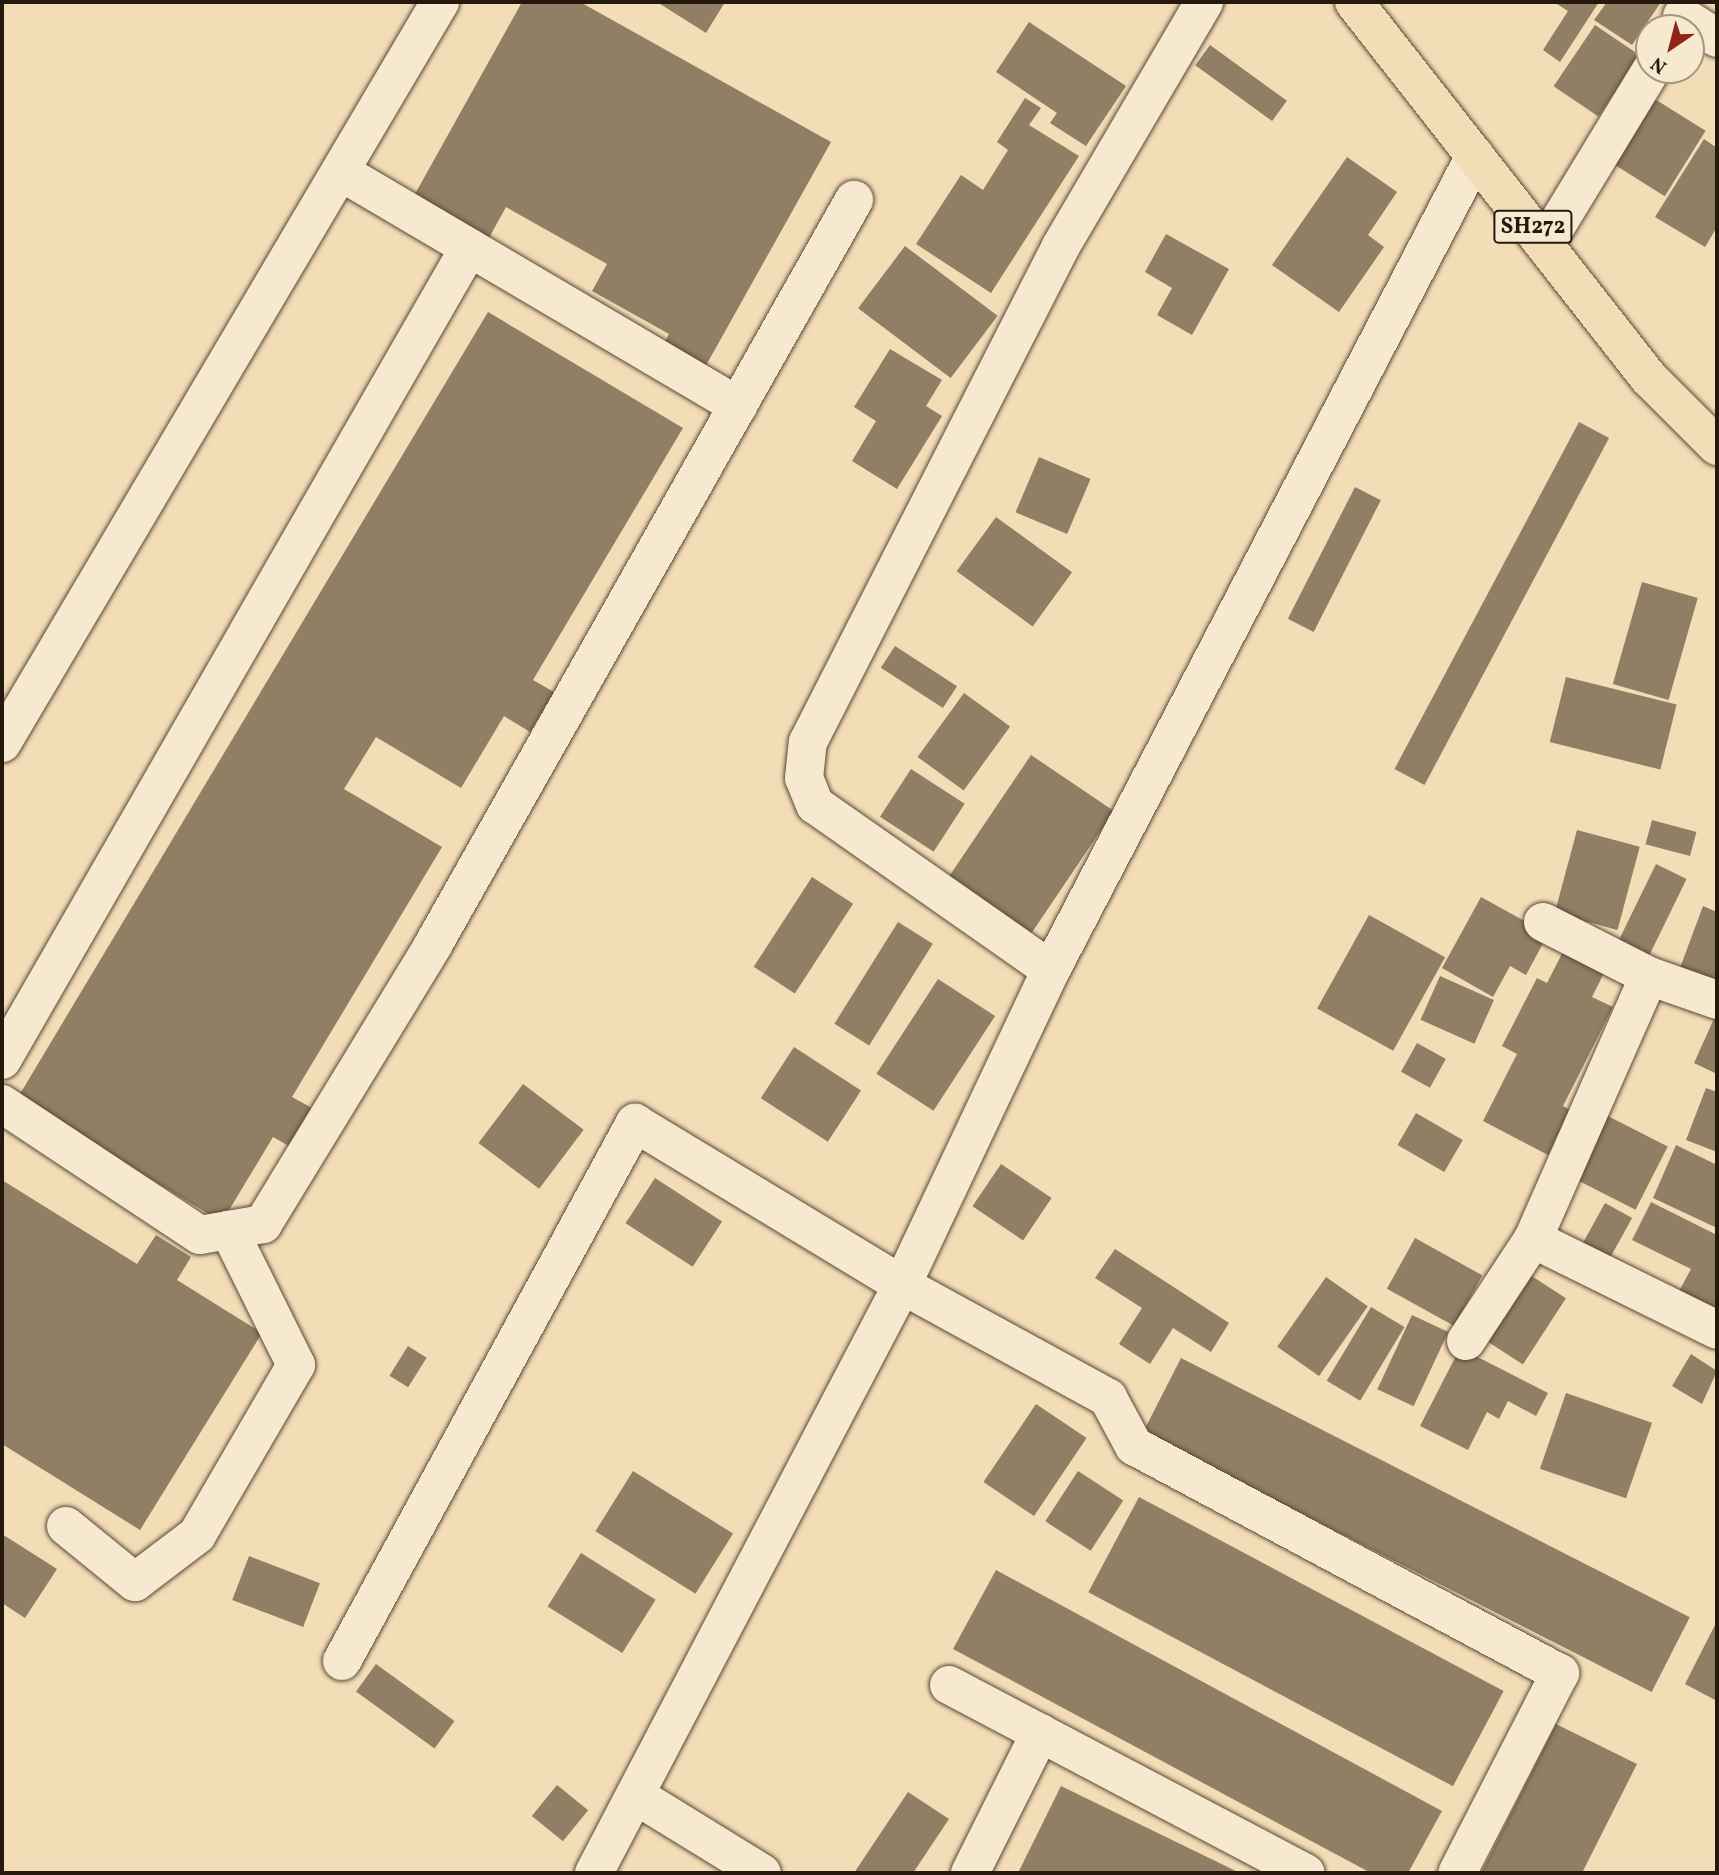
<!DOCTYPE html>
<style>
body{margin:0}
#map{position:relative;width:1719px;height:1875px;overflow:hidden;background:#f3ddb7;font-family:Vollkorn,serif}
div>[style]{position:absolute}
.building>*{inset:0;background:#907e65;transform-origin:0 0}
.roads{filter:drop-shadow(0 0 2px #584937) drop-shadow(0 0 2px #584937)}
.street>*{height:38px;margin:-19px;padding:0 19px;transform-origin:19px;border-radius:19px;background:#f7e9d0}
.primary>*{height:38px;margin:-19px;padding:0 19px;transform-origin:19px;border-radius:19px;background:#f3ddb7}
span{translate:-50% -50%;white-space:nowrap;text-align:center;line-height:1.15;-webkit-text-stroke:6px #f7e9d0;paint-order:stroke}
.shield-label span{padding:2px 5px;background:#f7e9d0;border:2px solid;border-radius:5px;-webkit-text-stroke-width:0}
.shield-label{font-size:23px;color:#25180c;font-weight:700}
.frame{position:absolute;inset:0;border:4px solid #25180c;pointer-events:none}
.north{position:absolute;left:1635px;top:14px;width:70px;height:70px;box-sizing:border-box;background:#f7e9d0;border:2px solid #a39582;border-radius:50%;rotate:215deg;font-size:19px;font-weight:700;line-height:28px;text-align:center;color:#25180c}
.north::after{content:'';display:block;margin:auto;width:24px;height:32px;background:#8f2418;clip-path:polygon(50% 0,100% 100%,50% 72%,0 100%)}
</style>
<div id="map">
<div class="building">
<i style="clip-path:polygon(522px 2px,580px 2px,831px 142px,704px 369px,663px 345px,669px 334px,592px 291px,607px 264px,506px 207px,485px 245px,410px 203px)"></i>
<i style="clip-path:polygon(657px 2px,725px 2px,706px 33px)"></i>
<i style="clip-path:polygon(1554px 2px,1599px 2px,1560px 62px,1543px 50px,1568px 11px)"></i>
<i style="clip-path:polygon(1607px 2px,1661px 2px,1632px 45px,1594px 20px)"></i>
<i style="clip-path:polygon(1029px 22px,1126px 86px,1086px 146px,1050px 123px,1057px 113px,996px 72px)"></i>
<i style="left:1595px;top:25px;width:54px;height:74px;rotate:34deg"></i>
<i style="left:1210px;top:45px;width:95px;height:25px;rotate:36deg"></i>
<i style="clip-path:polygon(1025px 98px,1041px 108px,1029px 125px,1079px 156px,991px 293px,916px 244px,961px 175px,983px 190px,1008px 150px,997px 142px)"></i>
<i style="left:1653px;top:98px;width:62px;height:77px;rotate:32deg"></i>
<i style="clip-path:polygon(1704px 139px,1717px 148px,1717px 227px,1705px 247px,1655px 217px)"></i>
<i style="clip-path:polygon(1347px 157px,1397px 192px,1368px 235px,1384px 247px,1339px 312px,1272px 265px)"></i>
<i style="clip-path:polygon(1166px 234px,1229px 269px,1192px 335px,1157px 315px,1172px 288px,1145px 272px)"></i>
<i style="left:905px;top:246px;width:116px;height:78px;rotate:37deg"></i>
<i style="clip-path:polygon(488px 312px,683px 428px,533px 680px,554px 692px,530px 732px,504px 716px,461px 788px,376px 737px,344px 789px,442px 847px,292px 1097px,312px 1108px,289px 1146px,273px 1137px,222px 1222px,17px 1099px)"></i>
<i style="clip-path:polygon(890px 349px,942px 380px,926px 406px,942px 416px,897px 489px,852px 461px,876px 421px,854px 407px)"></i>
<i style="left:1579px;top:422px;width:34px;height:393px;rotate:28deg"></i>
<i style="left:1039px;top:457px;width:56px;height:60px;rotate:23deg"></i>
<i style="left:1355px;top:487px;width:29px;height:148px;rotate:27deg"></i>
<i style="left:996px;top:517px;width:94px;height:67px;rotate:36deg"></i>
<i style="left:1642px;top:582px;width:58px;height:106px;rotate:16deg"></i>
<i style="left:895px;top:646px;width:74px;height:26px;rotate:33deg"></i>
<i style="left:1566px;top:677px;width:114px;height:67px;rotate:14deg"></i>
<i style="left:964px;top:693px;width:57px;height:79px;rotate:36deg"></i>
<i style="left:1031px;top:755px;width:100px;height:149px;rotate:34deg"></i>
<i style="left:911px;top:769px;width:64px;height:57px;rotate:33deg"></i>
<i style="left:1652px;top:820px;width:46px;height:25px;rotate:15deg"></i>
<i style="left:1577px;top:830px;width:65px;height:86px;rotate:15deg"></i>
<i style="left:1656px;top:864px;width:34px;height:86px;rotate:26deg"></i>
<i style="left:812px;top:877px;width:49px;height:107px;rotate:33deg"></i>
<i style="clip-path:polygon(1481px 897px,1548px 934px,1526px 975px,1510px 966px,1493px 997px,1442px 968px)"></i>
<i style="clip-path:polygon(1703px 906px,1717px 912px,1717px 991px,1677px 976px)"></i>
<i style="left:1369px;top:915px;width:87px;height:107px;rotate:29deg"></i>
<i style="left:898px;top:922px;width:41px;height:120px;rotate:32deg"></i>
<i style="clip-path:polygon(1569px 940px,1610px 961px,1592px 997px,1613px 1007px,1563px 1106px,1570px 1110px,1548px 1155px,1483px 1121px,1517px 1054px,1502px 1046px,1537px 978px,1547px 983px)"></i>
<i style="left:1440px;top:976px;width:59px;height:48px;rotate:24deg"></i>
<i style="left:938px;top:979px;width:68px;height:113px;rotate:33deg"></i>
<i style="clip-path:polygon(1717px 1012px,1717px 1074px,1694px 1063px)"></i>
<i style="left:1417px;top:1043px;width:33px;height:33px;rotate:29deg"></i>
<i style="left:794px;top:1047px;width:80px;height:61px;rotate:33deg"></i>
<i style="left:523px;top:1084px;width:76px;height:74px;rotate:37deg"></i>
<i style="clip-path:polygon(1706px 1088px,1717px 1092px,1717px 1152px,1686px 1140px)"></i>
<i style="left:1600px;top:1112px;width:76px;height:71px;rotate:27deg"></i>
<i style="left:1416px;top:1113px;width:54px;height:37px;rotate:30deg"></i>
<i style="clip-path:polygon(1676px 1145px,1717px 1165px,1717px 1228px,1653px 1198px)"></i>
<i style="left:1001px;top:1164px;width:61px;height:51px;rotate:34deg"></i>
<i style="left:655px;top:1178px;width:80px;height:54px;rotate:33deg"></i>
<i style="clip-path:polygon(2px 1180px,137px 1264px,156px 1235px,191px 1257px,177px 1280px,262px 1333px,140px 1530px,2px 1444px)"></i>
<i style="clip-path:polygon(1651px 1202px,1717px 1235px,1717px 1312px,1678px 1293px,1691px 1269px,1632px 1240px)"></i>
<i style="left:1605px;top:1203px;width:31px;height:48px;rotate:29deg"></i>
<i style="left:1415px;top:1238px;width:77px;height:58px;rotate:29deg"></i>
<i style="clip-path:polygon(1115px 1249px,1229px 1323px,1211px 1352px,1173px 1328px,1150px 1364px,1119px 1344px,1142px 1308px,1095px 1278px)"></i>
<i style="left:1524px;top:1271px;width:50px;height:79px;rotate:33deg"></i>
<i style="left:1326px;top:1277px;width:51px;height:85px;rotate:35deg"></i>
<i style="left:1371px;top:1307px;width:39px;height:86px;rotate:31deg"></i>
<i style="left:1412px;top:1315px;width:40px;height:82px;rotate:25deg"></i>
<i style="left:408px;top:1346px;width:22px;height:35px;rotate:32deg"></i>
<i style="clip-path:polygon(1460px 1348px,1548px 1393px,1536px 1416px,1508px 1401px,1499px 1419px,1487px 1412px,1468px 1450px,1420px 1426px)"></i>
<i style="clip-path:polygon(1691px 1354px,1717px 1371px,1702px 1404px,1672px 1386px)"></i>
<i style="left:1181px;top:1358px;width:571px;height:84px;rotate:27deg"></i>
<i style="left:1566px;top:1393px;width:91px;height:80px;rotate:19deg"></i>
<i style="left:1036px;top:1404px;width:61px;height:94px;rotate:34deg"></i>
<i style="left:633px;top:1471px;width:118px;height:71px;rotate:32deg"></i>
<i style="left:1078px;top:1471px;width:54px;height:60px;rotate:33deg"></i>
<i style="left:1139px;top:1497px;width:413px;height:108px;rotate:28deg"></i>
<i style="clip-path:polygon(2px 1534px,57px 1569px,25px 1618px,2px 1603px)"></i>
<i style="left:581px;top:1553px;width:88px;height:63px;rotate:32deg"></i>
<i style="left:249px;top:1556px;width:76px;height:47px;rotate:21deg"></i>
<i style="clip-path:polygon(996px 1570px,1442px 1811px,1408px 1873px,1371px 1873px,953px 1649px)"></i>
<i style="clip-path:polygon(1717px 1621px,1717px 1701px,1685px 1684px)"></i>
<i style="left:376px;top:1664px;width:97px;height:34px;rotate:36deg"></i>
<i style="clip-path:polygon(1556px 1724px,1637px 1764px,1582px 1873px,1481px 1873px)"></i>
<i style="left:557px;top:1785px;width:40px;height:40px;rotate:39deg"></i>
<i style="clip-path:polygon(1061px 1786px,1240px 1873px,1018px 1873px)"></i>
<i style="clip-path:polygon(908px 1792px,949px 1819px,913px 1873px,854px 1873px)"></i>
</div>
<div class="roads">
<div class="street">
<i style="left:1682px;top:16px;width:41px;rotate:32.2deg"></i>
<i style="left:341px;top:172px;width:461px;rotate:30.5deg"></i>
<i style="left:1546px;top:243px;width:202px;rotate:-58.7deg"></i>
<i style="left:2px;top:743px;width:861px;rotate:-59.41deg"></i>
<i style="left:1543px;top:922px;width:119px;rotate:27deg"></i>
<i style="left:1649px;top:976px;width:72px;rotate:19.4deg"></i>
<i style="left:1051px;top:970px;width:288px;rotate:-145deg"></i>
<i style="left:815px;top:805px;width:29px;rotate:-112deg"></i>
<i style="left:804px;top:778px;width:36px;rotate:-84deg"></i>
<i style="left:808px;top:742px;width:557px;rotate:-62.97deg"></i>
<i style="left:1061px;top:246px;width:283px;rotate:-59.6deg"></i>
<i style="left:2px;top:1060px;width:937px;rotate:-60.1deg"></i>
<i style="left:2px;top:1104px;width:237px;rotate:33.5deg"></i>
<i style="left:200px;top:1235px;width:64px;rotate:-9.9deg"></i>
<i style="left:263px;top:1224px;width:327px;rotate:-58.6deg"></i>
<i style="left:433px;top:945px;width:856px;rotate:-60.53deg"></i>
<i style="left:1533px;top:1239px;width:205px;rotate:26.3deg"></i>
<i style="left:1466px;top:1341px;width:122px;rotate:-56.7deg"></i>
<i style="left:1533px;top:1239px;width:287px;rotate:-66.2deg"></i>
<i style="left:66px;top:1526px;width:89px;rotate:39.1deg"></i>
<i style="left:135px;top:1582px;width:78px;rotate:-37.2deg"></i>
<i style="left:197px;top:1535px;width:197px;rotate:-59.8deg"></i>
<i style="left:296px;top:1365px;width:151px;rotate:-116.4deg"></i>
<i style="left:342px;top:1661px;width:613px;rotate:-61.43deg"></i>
<i style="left:635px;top:1123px;width:312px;rotate:31.2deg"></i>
<i style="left:902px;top:1285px;width:235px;rotate:28.7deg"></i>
<i style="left:1108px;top:1398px;width:55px;rotate:61.6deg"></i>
<i style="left:1134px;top:1446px;width:483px;rotate:28.1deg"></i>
<i style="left:1560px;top:1673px;width:225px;rotate:117.2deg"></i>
<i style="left:949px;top:1685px;width:403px;rotate:27.8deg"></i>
<i style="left:635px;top:1795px;width:149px;rotate:31.6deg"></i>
<i style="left:594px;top:1873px;width:664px;rotate:-62.35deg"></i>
<i style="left:902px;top:1285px;width:348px;rotate:-64.7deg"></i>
<i style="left:1051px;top:970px;width:918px;rotate:-62.49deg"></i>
<i style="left:970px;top:1873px;width:157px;rotate:-63.4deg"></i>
</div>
<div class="primary">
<i style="left:1354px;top:2px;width:479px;rotate:51.9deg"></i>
<i style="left:1650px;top:379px;width:95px;rotate:45deg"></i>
</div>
</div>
<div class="shield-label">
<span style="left:1533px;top:227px">SH272</span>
</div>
<div class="frame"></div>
<div class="north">N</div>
</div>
